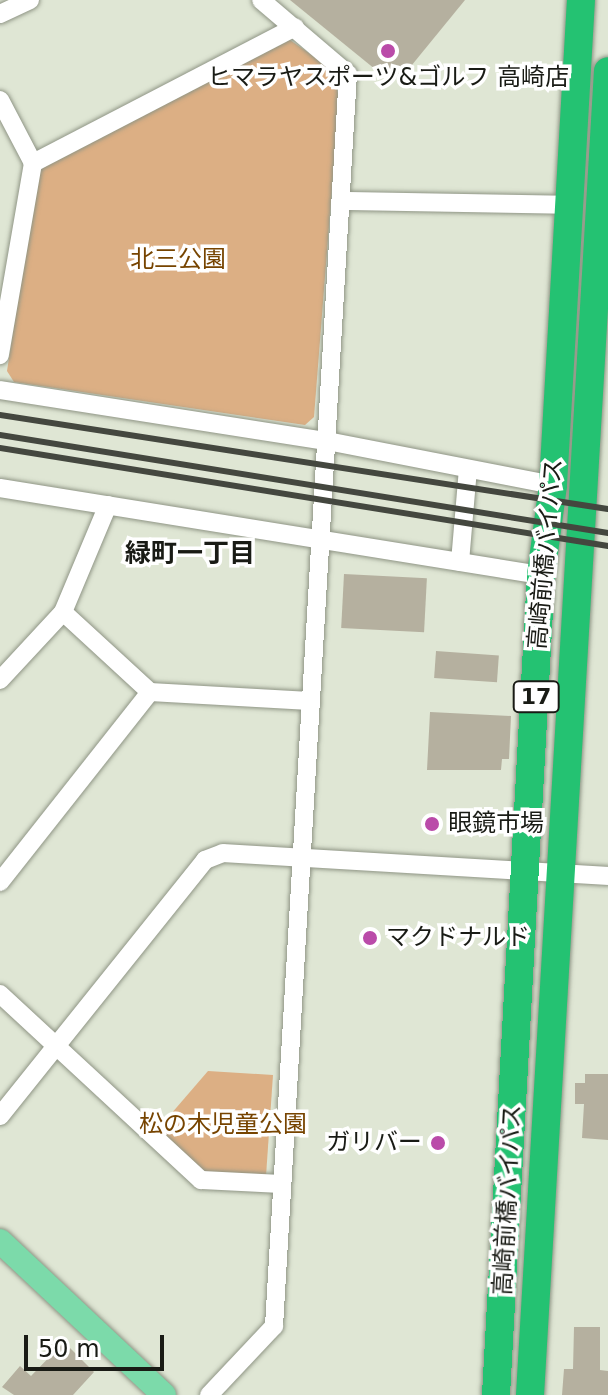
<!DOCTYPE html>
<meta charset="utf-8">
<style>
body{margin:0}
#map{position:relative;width:608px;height:1395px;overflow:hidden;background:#dfe6d4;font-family:"DejaVu Sans","Noto Sans JP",sans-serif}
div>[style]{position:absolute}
.green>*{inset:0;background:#dcaf84}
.building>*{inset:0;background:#b5b09f;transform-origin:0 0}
.roads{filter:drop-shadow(0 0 2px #8f9585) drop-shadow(0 0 2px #8f9585)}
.minor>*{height:18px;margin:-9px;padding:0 9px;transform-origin:9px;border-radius:9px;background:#fff}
.major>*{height:24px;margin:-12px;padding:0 12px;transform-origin:12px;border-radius:12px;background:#7cdaaa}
.highway>*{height:28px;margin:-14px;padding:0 14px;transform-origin:14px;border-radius:14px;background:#24c272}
.rail>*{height:6px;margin:-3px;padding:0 3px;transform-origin:3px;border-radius:3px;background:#44473f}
.dots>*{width:22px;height:22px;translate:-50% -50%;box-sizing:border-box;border:4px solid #fff;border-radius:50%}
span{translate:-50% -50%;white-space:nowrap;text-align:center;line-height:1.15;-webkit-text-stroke:7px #fff;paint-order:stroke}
.shield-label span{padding:2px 6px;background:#fff;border:2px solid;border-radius:6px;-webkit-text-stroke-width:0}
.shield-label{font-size:22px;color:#191b15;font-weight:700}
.poi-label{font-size:24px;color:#191b15}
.left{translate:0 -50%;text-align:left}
.right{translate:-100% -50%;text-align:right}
.park-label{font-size:24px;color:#740}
.street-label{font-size:24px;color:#191b15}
.neighbourhood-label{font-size:26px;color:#191b15;font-weight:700}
.scale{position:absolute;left:24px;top:1335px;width:140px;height:36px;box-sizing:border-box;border:4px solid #191b15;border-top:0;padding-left:10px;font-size:24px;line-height:28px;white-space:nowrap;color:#191b15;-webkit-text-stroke:6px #fff;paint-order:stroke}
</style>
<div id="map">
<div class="green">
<i style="clip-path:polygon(290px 40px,332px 69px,339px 98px,314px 417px,305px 425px,14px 382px,7px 371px,37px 176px,44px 166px)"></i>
<i style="clip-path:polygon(208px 1071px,273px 1075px,266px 1176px,206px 1173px,158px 1129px)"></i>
</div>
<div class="building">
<i style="clip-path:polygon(290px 0,465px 0,407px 71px,381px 74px)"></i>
<i style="left:344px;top:574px;width:83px;height:54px;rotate:3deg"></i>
<i style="left:436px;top:651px;width:63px;height:27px;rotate:4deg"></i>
<i style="clip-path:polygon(430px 712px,511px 716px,509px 759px,502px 759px,501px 770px,427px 770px)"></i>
<i style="clip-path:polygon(585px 1074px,608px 1074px,608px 1140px,582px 1138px,584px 1104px,575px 1104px,575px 1083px,585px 1083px)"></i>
<i style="clip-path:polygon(574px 1327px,600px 1327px,600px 1370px,608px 1371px,608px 1395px,562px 1395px,564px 1369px,573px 1369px)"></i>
<i style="clip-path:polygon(64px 1342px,94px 1372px,73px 1395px,14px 1395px,2px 1387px,20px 1366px,31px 1376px)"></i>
</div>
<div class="roads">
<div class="minor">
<i style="left:0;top:14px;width:33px;rotate:-25deg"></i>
<i style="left:0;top:100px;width:71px;rotate:62.4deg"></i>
<i style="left:33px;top:163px;width:195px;rotate:99.8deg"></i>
<i style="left:33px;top:163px;width:295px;rotate:-27.4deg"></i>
<i style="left:343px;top:201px;width:227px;rotate:1deg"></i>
<i style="left:0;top:390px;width:331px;rotate:8.9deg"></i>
<i style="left:327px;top:441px;width:230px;rotate:11deg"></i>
<i style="left:0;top:488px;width:548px;rotate:9.14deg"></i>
<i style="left:460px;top:562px;width:93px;rotate:-85.1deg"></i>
<i style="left:63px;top:612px;width:118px;rotate:42.6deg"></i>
<i style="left:150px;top:692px;width:160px;rotate:3.2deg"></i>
<i style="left:0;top:680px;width:93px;rotate:-47.2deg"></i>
<i style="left:63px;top:612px;width:116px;rotate:-67.2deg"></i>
<i style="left:0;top:882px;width:242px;rotate:-51.7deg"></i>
<i style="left:0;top:994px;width:274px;rotate:42.8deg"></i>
<i style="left:201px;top:1180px;width:81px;rotate:2.8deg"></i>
<i style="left:0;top:1116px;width:328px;rotate:-51.3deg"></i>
<i style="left:205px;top:860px;width:19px;rotate:-21deg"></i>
<i style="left:223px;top:853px;width:386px;rotate:3.4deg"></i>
<i style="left:209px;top:1395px;width:95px;rotate:-46.7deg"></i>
<i style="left:274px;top:1326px;width:1254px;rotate:-86.62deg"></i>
<i style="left:348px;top:74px;width:114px;rotate:-139.6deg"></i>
</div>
<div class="major">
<i style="left:0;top:1241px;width:225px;rotate:43.2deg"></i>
</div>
<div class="highway">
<i style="left:496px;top:1395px;width:821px;rotate:-86.86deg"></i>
<i style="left:541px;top:575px;width:91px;rotate:-82.4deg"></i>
<i style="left:553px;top:485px;width:486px;rotate:-86.7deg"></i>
<i style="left:530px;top:1395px;width:1326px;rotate:-86.63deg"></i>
</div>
</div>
<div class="rail">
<i style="left:0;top:415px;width:615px;rotate:8.79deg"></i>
<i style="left:0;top:435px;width:616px;rotate:9.16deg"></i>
<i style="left:0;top:448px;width:616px;rotate:9.16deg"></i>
</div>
<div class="dots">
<i style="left:388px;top:51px;background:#ba4ba9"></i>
<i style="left:432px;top:824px;background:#ba4ba9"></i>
<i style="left:370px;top:938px;background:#ba4ba9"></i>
<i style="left:438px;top:1143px;background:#ba4ba9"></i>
</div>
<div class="shield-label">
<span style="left:536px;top:697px">17</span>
</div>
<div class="poi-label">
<span style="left:388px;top:78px">ヒマラヤスポーツ&amp;ゴルフ 高崎店</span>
<span class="left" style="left:448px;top:824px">眼鏡市場</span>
<span class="left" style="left:386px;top:938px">マクドナルド</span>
<span class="right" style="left:422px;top:1143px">ガリバー</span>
</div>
<div class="park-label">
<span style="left:178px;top:260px">北三公園</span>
<span style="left:223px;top:1125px">松の木児童公園</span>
</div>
<div class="street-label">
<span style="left:546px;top:554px;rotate:-85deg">高崎前橋バイパス</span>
<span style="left:508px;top:1200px;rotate:-87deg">高崎前橋バイパス</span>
</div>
<div class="neighbourhood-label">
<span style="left:190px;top:554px">緑町一丁目</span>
</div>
<div class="scale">50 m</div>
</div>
